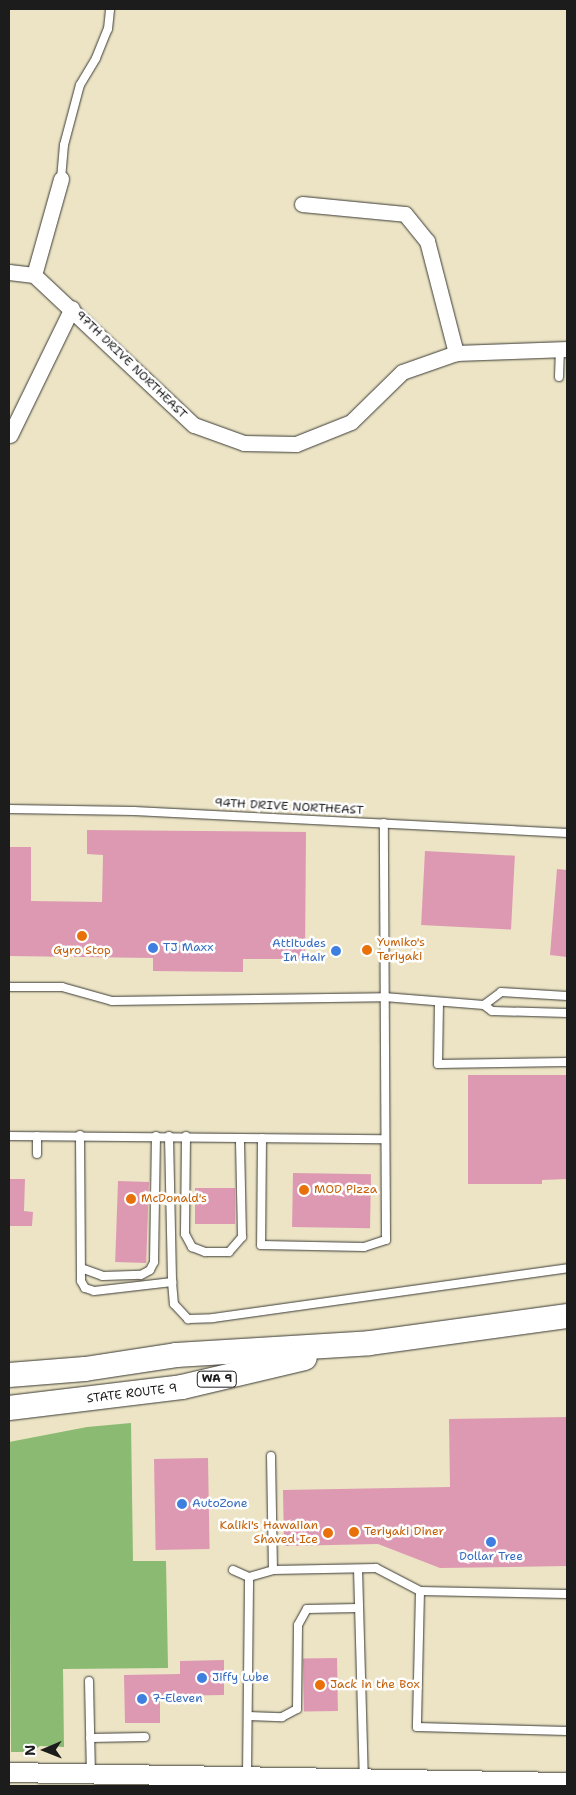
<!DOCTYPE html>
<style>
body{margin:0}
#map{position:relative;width:576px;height:1795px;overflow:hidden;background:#ece4c5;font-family:"Shantell Sans",sans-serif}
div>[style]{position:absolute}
.forest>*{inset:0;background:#8bba73}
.building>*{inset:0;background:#dd98b2;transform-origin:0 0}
.roads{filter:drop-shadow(0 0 1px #3b3a35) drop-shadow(0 0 1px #3b3a35)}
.service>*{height:8px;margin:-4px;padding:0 4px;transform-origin:4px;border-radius:4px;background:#fff}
.minor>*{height:15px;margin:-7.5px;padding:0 7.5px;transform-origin:7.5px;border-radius:7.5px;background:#fff}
.tertiary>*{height:19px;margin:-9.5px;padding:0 9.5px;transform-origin:9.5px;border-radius:9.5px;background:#fff}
.primary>*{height:24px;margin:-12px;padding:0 12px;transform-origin:12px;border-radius:12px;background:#fff}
.dots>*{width:14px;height:14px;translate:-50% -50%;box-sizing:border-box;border:2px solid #fff;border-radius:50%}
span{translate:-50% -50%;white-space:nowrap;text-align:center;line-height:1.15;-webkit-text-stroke:5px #fff;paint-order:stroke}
.shield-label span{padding:1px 4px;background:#fff;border:1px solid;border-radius:4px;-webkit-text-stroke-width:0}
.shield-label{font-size:11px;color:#1c1c1c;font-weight:700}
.street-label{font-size:12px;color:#1c1c1c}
.food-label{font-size:12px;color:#c56008}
.left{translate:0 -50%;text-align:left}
.right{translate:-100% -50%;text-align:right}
.shop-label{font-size:12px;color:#366cbe}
.frame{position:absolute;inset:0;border:10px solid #1c1c1c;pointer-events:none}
.north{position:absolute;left:20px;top:1725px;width:50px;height:50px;-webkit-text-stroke:4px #fff;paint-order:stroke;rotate:269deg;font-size:14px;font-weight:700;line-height:20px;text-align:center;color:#1c1c1c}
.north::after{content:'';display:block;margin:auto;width:18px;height:22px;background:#1c1c1c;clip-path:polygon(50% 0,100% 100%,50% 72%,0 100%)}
</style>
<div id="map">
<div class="forest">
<i style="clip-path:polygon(131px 1423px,133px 1561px,166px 1561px,168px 1668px,63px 1669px,64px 1747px,40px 1746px,32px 1752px,11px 1752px,9px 1442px,87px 1427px)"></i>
</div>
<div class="building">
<i style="clip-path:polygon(87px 830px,306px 832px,305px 959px,243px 959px,243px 972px,153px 971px,153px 958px,9px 956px,9px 847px,31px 847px,31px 901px,102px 902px,103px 855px,87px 854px)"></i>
<i style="left:425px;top:851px;width:90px;height:74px;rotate:3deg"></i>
<i style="clip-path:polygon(557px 869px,567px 870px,567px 957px,550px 955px)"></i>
<i style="clip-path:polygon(468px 1075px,567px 1075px,567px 1179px,542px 1180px,542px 1184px,468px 1184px)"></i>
<i style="left:293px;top:1173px;width:78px;height:54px;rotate:1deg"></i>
<i style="clip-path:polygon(9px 1179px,25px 1179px,24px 1211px,33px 1212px,32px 1226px,9px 1226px)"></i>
<i style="left:118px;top:1181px;width:31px;height:81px;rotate:2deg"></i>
<i style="left:195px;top:1188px;width:40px;height:36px"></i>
<i style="clip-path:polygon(567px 1417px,567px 1566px,440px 1568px,378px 1544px,284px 1546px,283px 1490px,450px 1487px,449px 1419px)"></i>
<i style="left:208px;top:1458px;width:91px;height:54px;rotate:89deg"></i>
<i style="left:337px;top:1658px;width:53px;height:34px;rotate:89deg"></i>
<i style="clip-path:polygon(224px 1660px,224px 1695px,160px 1696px,160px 1723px,125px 1723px,124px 1675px,180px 1674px,180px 1661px)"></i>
</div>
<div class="roads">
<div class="service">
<i style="left:61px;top:179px;width:34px;rotate:-85deg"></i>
<i style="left:64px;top:145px;width:62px;rotate:-75.1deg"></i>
<i style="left:80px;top:85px;width:31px;rotate:-59deg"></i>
<i style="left:96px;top:58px;width:31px;rotate:-68deg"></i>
<i style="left:108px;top:29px;width:20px;rotate:-84deg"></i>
<i style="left:559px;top:377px;width:28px;rotate:-88deg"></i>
<i style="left:9px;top:809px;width:125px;rotate:0.9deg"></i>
<i style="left:134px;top:811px;width:434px;rotate:2.9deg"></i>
<i style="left:9px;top:987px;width:53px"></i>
<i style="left:62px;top:987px;width:52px;rotate:15.6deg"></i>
<i style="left:112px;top:1001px;width:272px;rotate:-0.8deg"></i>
<i style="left:384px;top:997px;width:100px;rotate:4.6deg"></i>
<i style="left:484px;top:1005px;width:10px;rotate:37deg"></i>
<i style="left:492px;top:1011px;width:75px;rotate:1.5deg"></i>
<i style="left:439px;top:1002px;width:62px;rotate:90.9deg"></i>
<i style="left:438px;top:1064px;width:129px;rotate:-0.9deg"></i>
<i style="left:484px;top:1005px;width:21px;rotate:-37deg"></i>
<i style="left:501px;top:992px;width:66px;rotate:3.5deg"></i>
<i style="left:80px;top:1135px;width:146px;rotate:89.6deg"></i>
<i style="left:81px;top:1281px;width:8px;rotate:60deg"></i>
<i style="left:85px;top:1288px;width:9px;rotate:18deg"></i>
<i style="left:94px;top:1291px;width:79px;rotate:-6.6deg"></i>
<i style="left:9px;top:1136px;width:376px;rotate:0.5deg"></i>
<i style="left:37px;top:1136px;width:18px;rotate:90deg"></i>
<i style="left:169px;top:1136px;width:146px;rotate:88.8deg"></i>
<i style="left:172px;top:1282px;width:22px;rotate:85deg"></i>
<i style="left:174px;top:1304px;width:21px;rotate:47deg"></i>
<i style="left:188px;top:1319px;width:25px;rotate:-2deg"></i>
<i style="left:213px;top:1318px;width:358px;rotate:-8deg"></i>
<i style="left:186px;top:1136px;width:98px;rotate:90.6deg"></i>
<i style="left:185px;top:1234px;width:15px;rotate:62deg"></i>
<i style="left:192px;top:1247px;width:14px;rotate:21deg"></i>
<i style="left:205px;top:1252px;width:24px"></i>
<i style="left:229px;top:1252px;width:20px;rotate:-49deg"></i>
<i style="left:242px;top:1237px;width:99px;rotate:-91.2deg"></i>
<i style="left:262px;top:1138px;width:107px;rotate:90.5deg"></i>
<i style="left:261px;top:1245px;width:103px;rotate:1.1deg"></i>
<i style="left:364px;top:1247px;width:23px;rotate:-18deg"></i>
<i style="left:386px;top:1240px;width:417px;rotate:-90.3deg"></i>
<i style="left:81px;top:1268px;width:23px;rotate:20deg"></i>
<i style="left:103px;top:1276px;width:38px;rotate:-2deg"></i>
<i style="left:141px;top:1275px;width:10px;rotate:-29deg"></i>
<i style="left:150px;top:1270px;width:9px;rotate:-63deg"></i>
<i style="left:154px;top:1262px;width:126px;rotate:-89.1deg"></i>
<i style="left:271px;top:1456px;width:114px;rotate:89deg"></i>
<i style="left:358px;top:1569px;width:210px;rotate:88.4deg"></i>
<i style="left:233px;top:1570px;width:17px;rotate:24deg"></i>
<i style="left:420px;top:1591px;width:136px;rotate:91.3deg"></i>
<i style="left:417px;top:1727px;width:150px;rotate:1.5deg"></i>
<i style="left:89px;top:1681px;width:92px;rotate:88.8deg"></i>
<i style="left:248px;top:1716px;width:34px;rotate:2deg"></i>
<i style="left:282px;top:1717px;width:17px;rotate:-28deg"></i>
<i style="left:297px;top:1709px;width:84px;rotate:-89.3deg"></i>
<i style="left:298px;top:1625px;width:18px;rotate:-61deg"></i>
<i style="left:307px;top:1609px;width:51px;rotate:-1.1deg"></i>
<i style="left:90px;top:1738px;width:55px;rotate:-1deg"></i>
<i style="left:247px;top:1775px;width:198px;rotate:-89.4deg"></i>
<i style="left:249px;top:1577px;width:25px;rotate:-16deg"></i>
<i style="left:273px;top:1570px;width:103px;rotate:-1.1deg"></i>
<i style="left:376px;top:1568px;width:50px;rotate:27.6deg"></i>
<i style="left:420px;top:1591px;width:147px;rotate:1.2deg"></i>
</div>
<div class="minor">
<i style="left:302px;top:204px;width:103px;rotate:5.5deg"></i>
<i style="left:405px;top:214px;width:35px;rotate:51deg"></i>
<i style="left:427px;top:241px;width:116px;rotate:75.5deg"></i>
<i style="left:9px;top:272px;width:25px;rotate:7deg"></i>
<i style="left:34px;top:275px;width:219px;rotate:43.2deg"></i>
<i style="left:194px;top:425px;width:53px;rotate:19.8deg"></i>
<i style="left:244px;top:443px;width:52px;rotate:1.1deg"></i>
<i style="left:296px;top:444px;width:59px;rotate:-21.8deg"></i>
<i style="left:351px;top:422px;width:71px;rotate:-44.4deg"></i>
<i style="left:402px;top:372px;width:57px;rotate:-19.4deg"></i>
<i style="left:456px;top:353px;width:111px;rotate:-2.1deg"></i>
<i style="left:34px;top:275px;width:100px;rotate:-74.3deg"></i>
<i style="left:10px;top:435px;width:141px;rotate:-64deg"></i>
</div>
<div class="tertiary">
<i style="left:9px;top:1772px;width:558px;rotate:1.03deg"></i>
</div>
<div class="primary">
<i style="left:9px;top:1375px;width:76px;rotate:-4.5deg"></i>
<i style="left:85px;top:1369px;width:92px;rotate:-8.7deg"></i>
<i style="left:176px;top:1355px;width:194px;rotate:-3.5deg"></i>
<i style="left:370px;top:1343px;width:199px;rotate:-7.8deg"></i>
<i style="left:9px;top:1408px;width:174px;rotate:-6.9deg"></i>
<i style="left:182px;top:1387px;width:126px;rotate:-13.3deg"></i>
</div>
</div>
<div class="dots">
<i style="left:82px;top:936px;background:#e8710a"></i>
<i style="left:153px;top:948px;background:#3f7fe0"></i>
<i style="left:367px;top:950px;background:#e8710a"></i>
<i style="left:336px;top:951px;background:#3f7fe0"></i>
<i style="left:304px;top:1190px;background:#e8710a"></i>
<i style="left:131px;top:1199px;background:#e8710a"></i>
<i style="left:182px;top:1504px;background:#3f7fe0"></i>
<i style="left:354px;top:1532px;background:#e8710a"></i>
<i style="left:328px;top:1533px;background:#e8710a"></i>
<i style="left:491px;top:1542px;background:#3f7fe0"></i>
<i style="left:202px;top:1678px;background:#3f7fe0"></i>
<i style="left:320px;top:1685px;background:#e8710a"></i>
<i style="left:142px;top:1699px;background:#3f7fe0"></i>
</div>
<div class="shield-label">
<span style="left:217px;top:1379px">WA 9</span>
</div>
<div class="street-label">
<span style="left:131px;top:365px;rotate:44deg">97TH DRIVE NORTHEAST</span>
<span style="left:289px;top:807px;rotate:3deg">94TH DRIVE NORTHEAST</span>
<span style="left:132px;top:1394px;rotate:-7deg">STATE ROUTE 9</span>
</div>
<div class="food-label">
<span class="left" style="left:377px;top:950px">Yumiko's<br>Teriyaki</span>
<span style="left:82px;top:951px">Gyro Stop</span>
<span class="left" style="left:314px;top:1190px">MOD Pizza</span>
<span class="left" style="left:141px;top:1199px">McDonald's</span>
<span class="right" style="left:318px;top:1533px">Kaliki's Hawaiian<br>Shaved Ice</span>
<span class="left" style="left:364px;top:1532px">Teriyaki Diner</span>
<span class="left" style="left:330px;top:1685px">Jack in the Box</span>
</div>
<div class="shop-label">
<span class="right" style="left:326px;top:951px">Attitudes<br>In Hair</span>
<span class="left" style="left:163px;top:948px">TJ Maxx</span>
<span class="left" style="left:192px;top:1504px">AutoZone</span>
<span style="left:491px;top:1557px">Dollar Tree</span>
<span class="left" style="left:212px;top:1678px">Jiffy Lube</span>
<span class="left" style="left:152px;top:1699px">7-Eleven</span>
</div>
<div class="frame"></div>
<div class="north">N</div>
</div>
